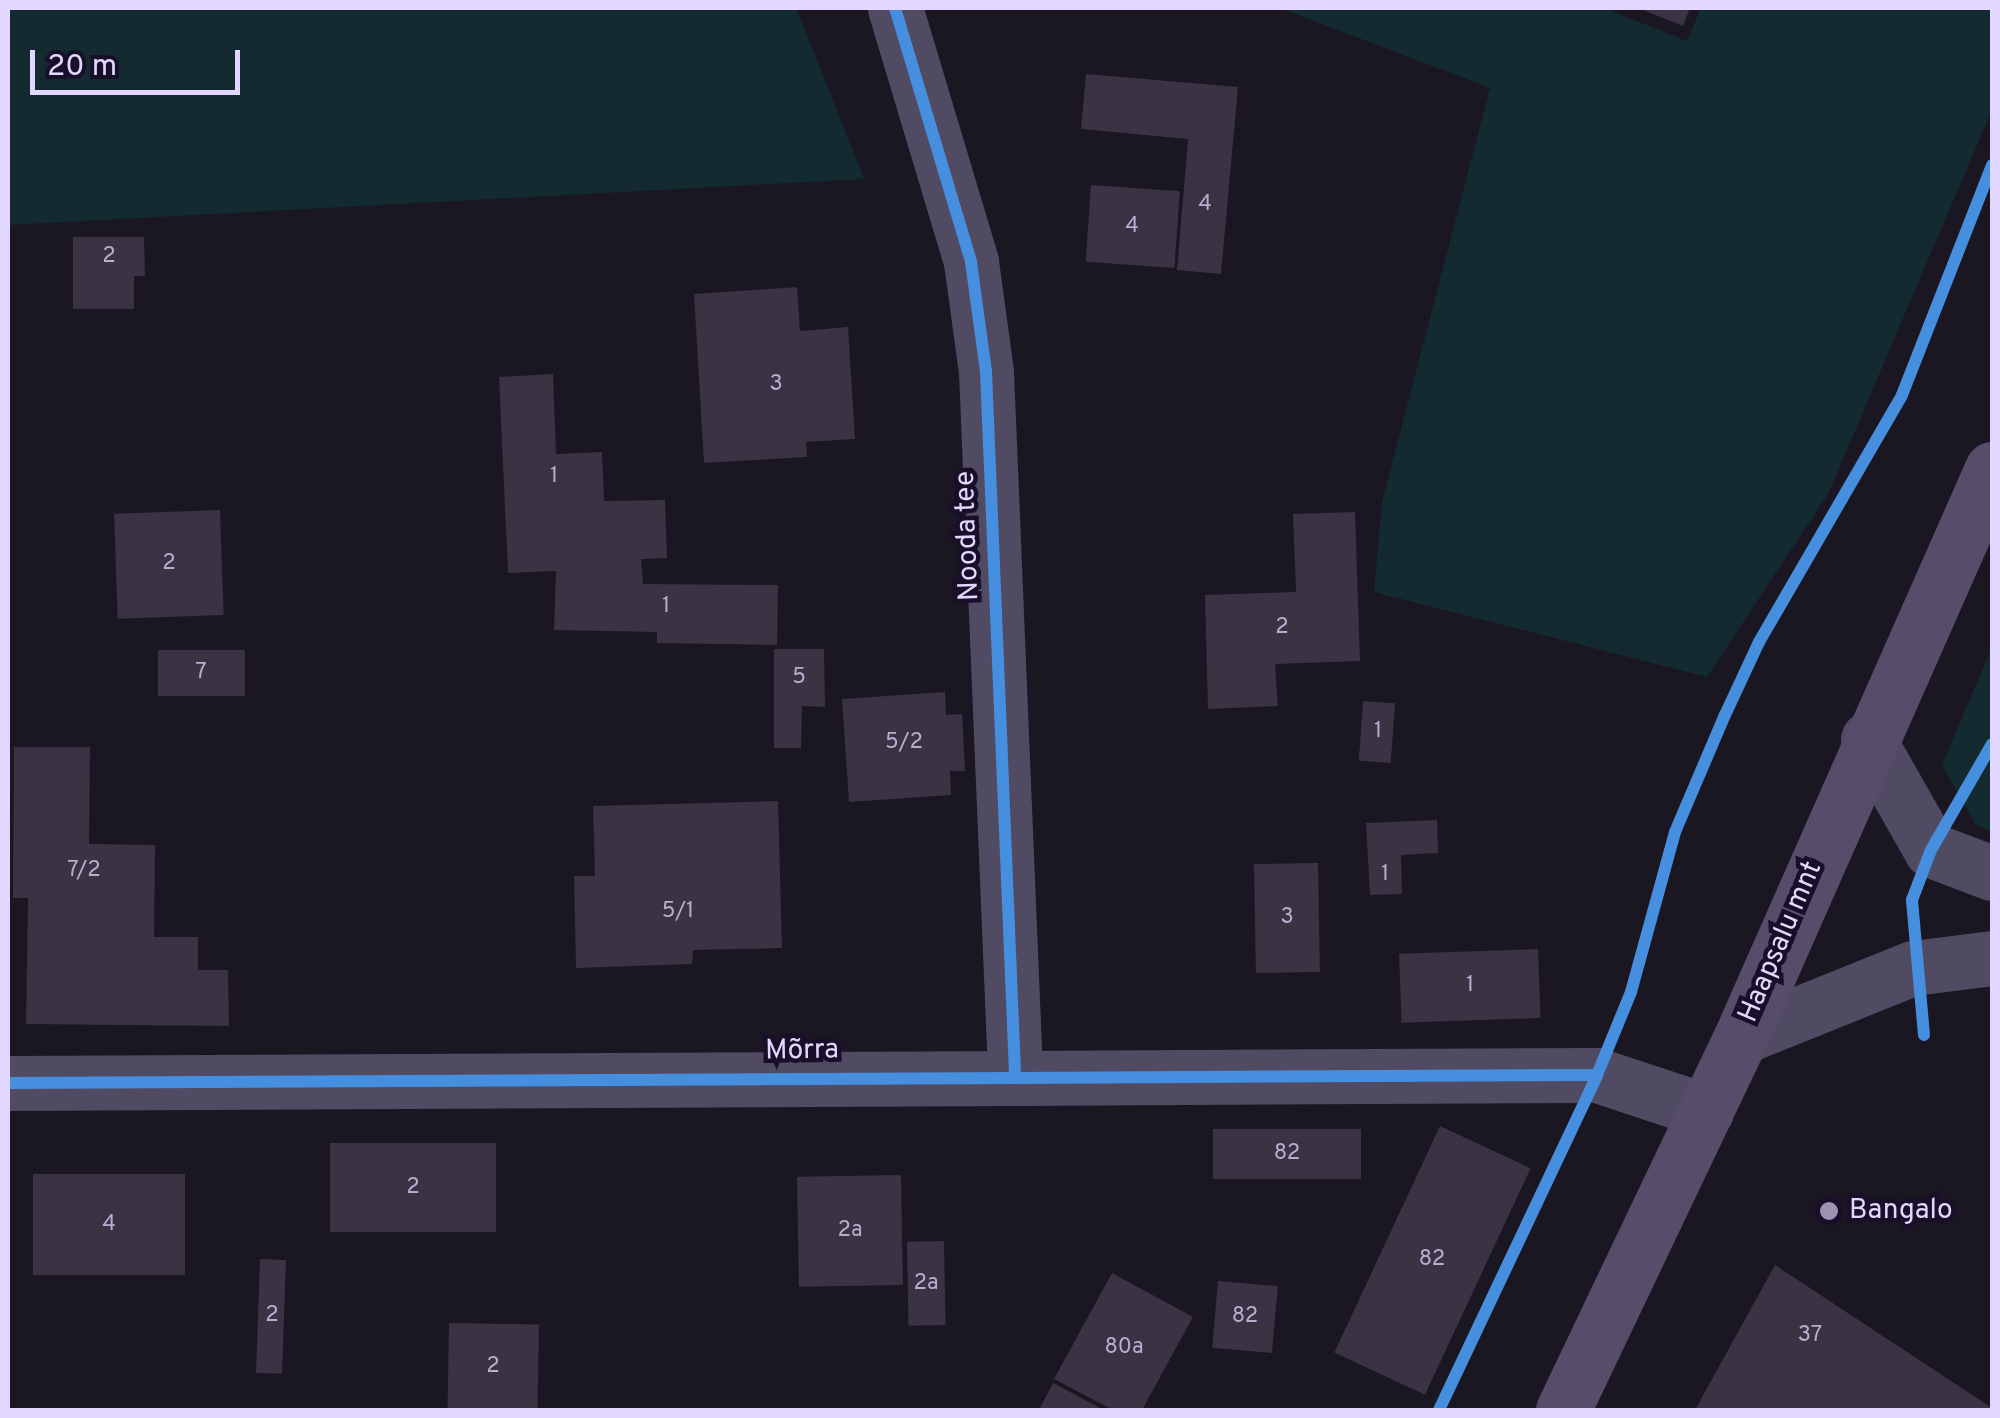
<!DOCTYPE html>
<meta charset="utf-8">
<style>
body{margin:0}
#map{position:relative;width:2000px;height:1418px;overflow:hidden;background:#1a1622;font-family:Overpass,sans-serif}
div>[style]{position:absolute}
.green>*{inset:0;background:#132b30}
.building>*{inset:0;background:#393344;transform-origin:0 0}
.minor>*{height:55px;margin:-27.5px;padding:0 27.5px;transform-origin:27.5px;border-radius:27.5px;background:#504a63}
.secondary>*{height:55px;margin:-27.5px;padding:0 27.5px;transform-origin:27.5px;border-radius:27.5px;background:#554d69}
.cycleway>*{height:12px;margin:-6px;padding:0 6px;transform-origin:6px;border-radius:6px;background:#468fdf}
.dots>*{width:28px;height:28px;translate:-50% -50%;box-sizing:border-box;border:5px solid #181028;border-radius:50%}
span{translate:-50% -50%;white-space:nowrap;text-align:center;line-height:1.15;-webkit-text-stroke:9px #181028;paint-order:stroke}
.number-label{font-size:22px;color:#b8aed0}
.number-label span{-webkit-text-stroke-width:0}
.street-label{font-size:28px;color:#e2d7ff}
.poi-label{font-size:28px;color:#e2d7ff}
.left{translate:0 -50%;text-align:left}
.frame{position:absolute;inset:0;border:10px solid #e2d7ff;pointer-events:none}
.scale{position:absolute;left:30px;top:50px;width:210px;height:45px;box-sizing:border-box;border:5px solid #e2d7ff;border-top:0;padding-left:12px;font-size:30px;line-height:35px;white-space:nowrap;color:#e2d7ff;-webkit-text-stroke:8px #181028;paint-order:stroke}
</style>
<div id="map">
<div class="green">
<i style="clip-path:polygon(8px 8px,796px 8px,864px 179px,8px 225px)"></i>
<i style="clip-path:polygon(1280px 8px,1604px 8px,1687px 41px,1701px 8px,1992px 8px,1992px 110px,1828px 494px,1707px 677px,1374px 592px,1382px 502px,1490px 88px)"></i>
<i style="clip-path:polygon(1992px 647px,1992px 832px,1975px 824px,1942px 765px)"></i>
</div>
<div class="building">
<i style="clip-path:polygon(1638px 8px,1690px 8px,1683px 26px)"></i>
<i style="clip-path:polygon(1086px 74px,1238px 87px,1221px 274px,1177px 270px,1188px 139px,1081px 129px)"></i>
<i style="left:1091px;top:185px;width:89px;height:77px;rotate:4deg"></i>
<i style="clip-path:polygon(73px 237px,144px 237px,145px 276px,134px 276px,134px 309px,73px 309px)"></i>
<i style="clip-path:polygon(797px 287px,800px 331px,848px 327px,855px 439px,806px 442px,807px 457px,704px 463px,694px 294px)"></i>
<i style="clip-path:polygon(553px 374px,556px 454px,602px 452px,604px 501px,665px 500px,667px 558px,641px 559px,643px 584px,778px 585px,777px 645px,657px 643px,657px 632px,554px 630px,556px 571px,508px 573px,499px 377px)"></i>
<i style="left:220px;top:510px;width:105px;height:106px;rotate:88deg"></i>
<i style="clip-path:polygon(1355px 512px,1360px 661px,1275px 664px,1278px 706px,1208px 709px,1205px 595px,1296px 592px,1293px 514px)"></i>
<i style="clip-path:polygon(774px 649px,824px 649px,825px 707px,802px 706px,801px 748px,774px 748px)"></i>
<i style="left:158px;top:650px;width:87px;height:46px"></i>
<i style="clip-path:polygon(945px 692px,946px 715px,962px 714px,965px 771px,950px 771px,951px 795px,849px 802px,842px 699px)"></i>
<i style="left:1363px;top:701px;width:32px;height:60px;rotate:4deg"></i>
<i style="clip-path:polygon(14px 747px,90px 747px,89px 844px,155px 845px,154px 937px,198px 937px,198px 970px,228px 970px,229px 1026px,26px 1024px,28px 898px,13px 898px)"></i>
<i style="clip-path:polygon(778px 801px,782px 948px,693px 950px,692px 964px,576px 968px,574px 876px,595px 876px,593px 806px)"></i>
<i style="clip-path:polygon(1437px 820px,1438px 853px,1401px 855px,1402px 894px,1370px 895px,1366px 823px)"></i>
<i style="left:1318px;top:863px;width:109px;height:64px;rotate:89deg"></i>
<i style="left:1538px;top:949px;width:69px;height:139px;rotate:88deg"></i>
<i style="left:1440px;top:1126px;width:100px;height:250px;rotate:25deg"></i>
<i style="left:1213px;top:1129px;width:148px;height:50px"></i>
<i style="left:330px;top:1143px;width:166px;height:89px"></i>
<i style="left:185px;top:1174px;width:101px;height:152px;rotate:90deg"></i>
<i style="left:901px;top:1175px;width:110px;height:104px;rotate:89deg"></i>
<i style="left:944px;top:1241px;width:84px;height:37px;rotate:89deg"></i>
<i style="left:260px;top:1259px;width:26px;height:114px;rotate:2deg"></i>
<i style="clip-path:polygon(1775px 1265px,1992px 1408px,1992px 1410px,1695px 1410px)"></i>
<i style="clip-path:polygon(1112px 1273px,1193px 1317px,1142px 1410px,1113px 1410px,1054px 1379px)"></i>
<i style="left:1218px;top:1281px;width:60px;height:67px;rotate:5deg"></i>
<i style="left:449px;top:1323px;width:90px;height:87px;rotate:1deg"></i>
<i style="clip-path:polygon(1053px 1383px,1104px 1410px,1039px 1410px)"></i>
</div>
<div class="minor">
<i style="left:895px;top:8px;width:265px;rotate:73.3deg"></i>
<i style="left:971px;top:262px;width:111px;rotate:82.2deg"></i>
<i style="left:986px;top:372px;width:702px;rotate:87.63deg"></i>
<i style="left:1868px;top:739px;width:128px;rotate:60.4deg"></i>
<i style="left:1931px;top:850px;width:65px;rotate:20.7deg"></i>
<i style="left:1741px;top:1037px;width:185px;rotate:-21.9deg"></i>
<i style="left:1913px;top:968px;width:80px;rotate:-7.2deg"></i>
<i style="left:8px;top:1083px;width:1589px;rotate:-0.29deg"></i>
<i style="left:1597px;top:1075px;width:115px;rotate:18.3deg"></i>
</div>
<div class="secondary">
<i style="left:1563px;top:1410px;width:413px;rotate:-64.5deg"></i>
<i style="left:1741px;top:1037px;width:621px;rotate:-66.16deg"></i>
</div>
<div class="cycleway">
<i style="left:895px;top:8px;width:265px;rotate:73.3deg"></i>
<i style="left:971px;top:262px;width:111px;rotate:82.2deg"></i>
<i style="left:986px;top:372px;width:702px;rotate:87.63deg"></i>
<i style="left:1924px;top:1035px;width:136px;rotate:-95.1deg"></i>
<i style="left:1912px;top:900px;width:53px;rotate:-69.2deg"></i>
<i style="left:1931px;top:850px;width:122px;rotate:-60.1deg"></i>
<i style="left:8px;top:1083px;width:1589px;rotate:-0.29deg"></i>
<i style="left:1439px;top:1410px;width:370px;rotate:-64.7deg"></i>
<i style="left:1597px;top:1075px;width:90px;rotate:-67.7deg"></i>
<i style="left:1631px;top:992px;width:166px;rotate:-74.6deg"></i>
<i style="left:1675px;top:832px;width:127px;rotate:-66.9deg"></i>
<i style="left:1725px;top:715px;width:81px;rotate:-65deg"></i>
<i style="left:1759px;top:642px;width:285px;rotate:-59.9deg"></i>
<i style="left:1902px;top:395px;width:247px;rotate:-68.6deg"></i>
</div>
<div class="dots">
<i style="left:1829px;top:1211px;background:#9c93b2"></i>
</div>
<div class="number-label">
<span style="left:1205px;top:205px">4</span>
<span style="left:1132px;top:227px">4</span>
<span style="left:109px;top:257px">2</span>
<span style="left:776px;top:385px">3</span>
<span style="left:554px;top:477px">1</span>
<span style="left:169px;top:564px">2</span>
<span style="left:666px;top:607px">1</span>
<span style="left:1282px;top:628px">2</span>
<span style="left:201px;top:673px">7</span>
<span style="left:799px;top:678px">5</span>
<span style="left:1378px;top:732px">1</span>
<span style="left:904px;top:743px">5/2</span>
<span style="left:84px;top:871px">7/2</span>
<span style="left:1385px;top:875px">1</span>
<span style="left:678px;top:912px">5/1</span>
<span style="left:1287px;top:918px">3</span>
<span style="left:1470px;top:986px">1</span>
<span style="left:1287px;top:1154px">82</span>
<span style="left:413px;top:1188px">2</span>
<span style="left:109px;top:1225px">4</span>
<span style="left:850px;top:1231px">2a</span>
<span style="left:1432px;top:1260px">82</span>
<span style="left:926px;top:1284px">2a</span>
<span style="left:272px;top:1316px">2</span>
<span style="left:1245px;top:1317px">82</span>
<span style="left:1810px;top:1336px">37</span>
<span style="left:1124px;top:1348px">80a</span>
<span style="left:493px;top:1367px">2</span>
</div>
<div class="street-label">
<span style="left:968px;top:536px;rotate:-92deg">Nooda tee</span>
<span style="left:1781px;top:942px;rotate:-67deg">Haapsalu mnt</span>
<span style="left:802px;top:1051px;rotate:-1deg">Mõrra</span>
</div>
<div class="poi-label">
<span class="left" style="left:1849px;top:1211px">Bangalo</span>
</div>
<div class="frame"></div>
<div class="scale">20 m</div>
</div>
